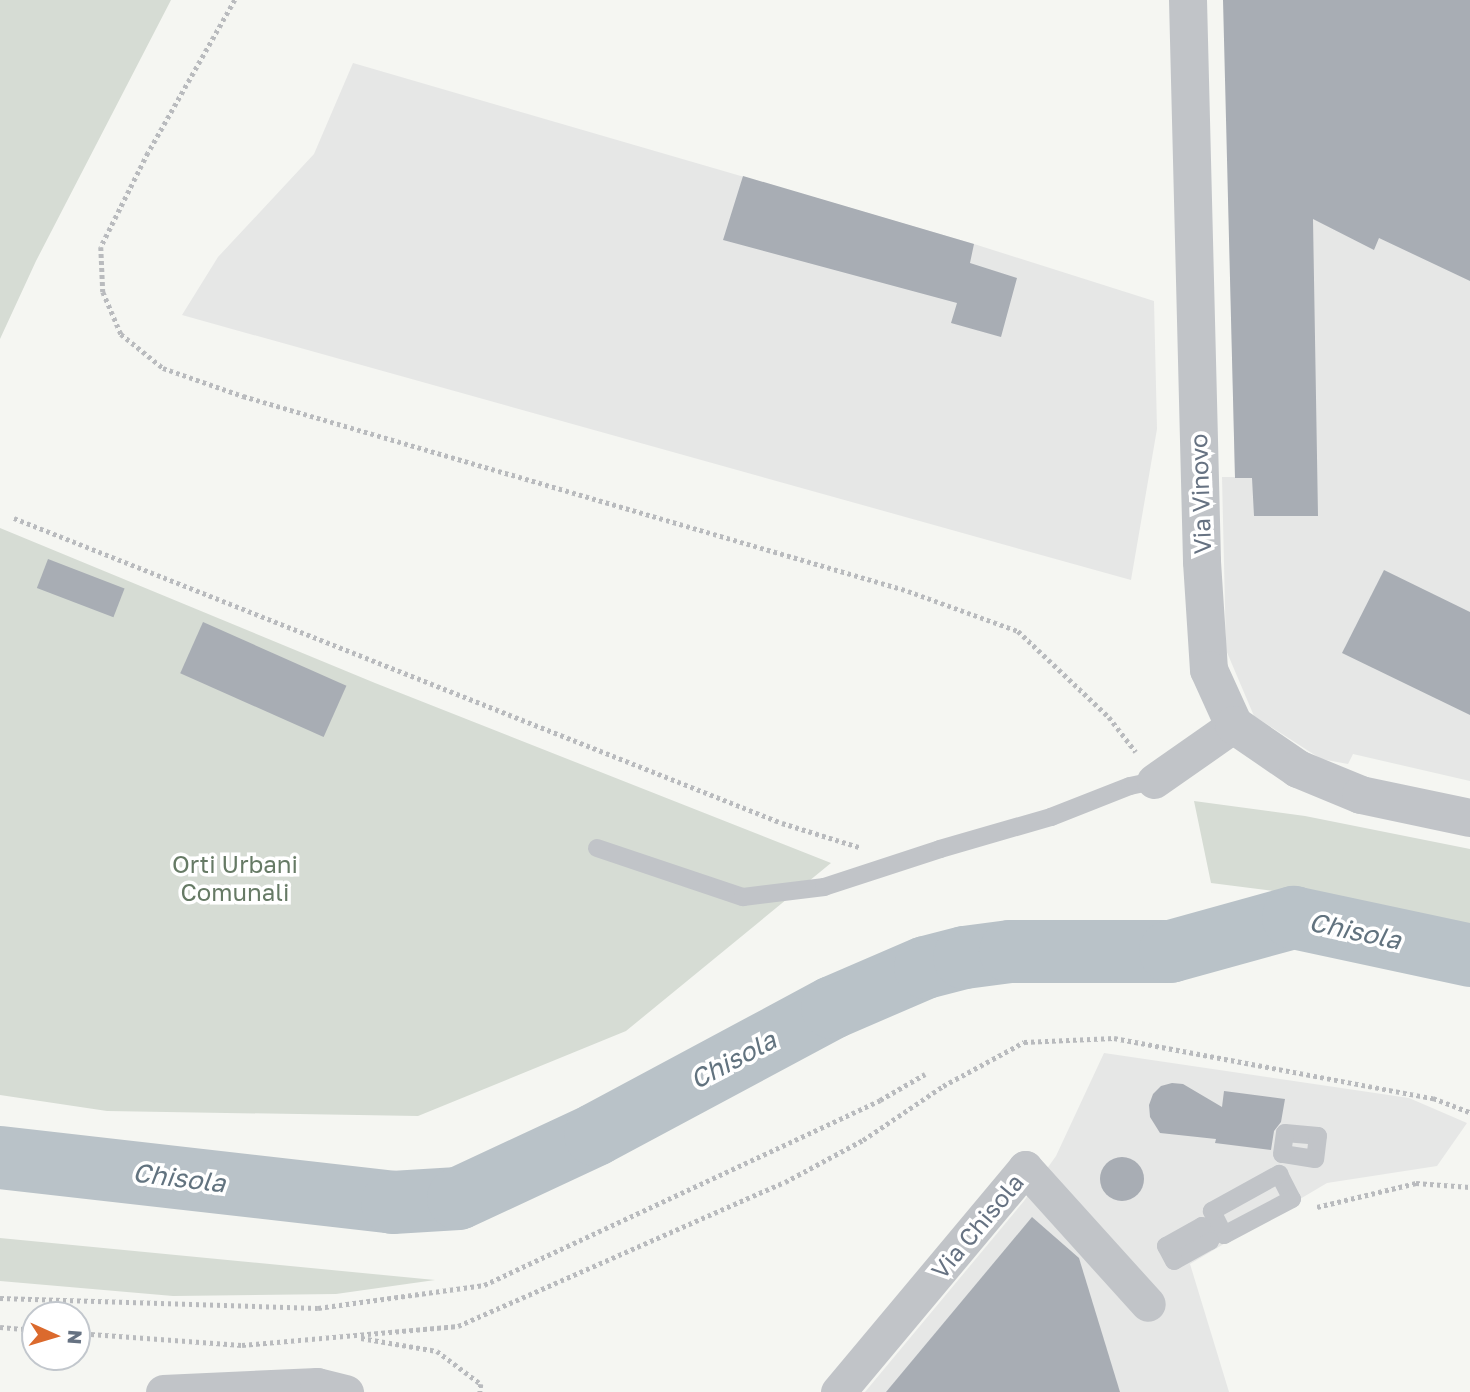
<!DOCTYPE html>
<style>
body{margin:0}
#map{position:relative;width:1470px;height:1392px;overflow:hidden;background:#f5f6f2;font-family:"Golos Text",sans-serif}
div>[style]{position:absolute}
.built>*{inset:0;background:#e6e7e6}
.green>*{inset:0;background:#d6dcd4}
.river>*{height:63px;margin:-31.5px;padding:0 31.5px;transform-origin:31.5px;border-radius:31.5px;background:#b9c2c8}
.building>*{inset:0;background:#a8adb4;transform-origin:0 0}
.round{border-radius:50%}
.path>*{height:4.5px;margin-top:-2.25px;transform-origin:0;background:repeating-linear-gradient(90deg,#b9bbbe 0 3.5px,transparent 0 7px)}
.service>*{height:18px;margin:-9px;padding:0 9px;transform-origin:9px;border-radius:9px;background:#c1c4c8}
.minor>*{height:35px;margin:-17.5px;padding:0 17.5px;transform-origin:17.5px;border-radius:17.5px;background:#c1c4c8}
.tertiary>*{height:38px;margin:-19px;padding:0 19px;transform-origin:19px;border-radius:19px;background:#c1c4c8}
span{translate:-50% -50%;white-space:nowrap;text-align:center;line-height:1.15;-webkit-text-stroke:7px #fff;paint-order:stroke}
.street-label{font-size:24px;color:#667282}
.park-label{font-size:24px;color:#667a65}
.water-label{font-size:26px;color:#62737f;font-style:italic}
.north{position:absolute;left:21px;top:1301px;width:70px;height:70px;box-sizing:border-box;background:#fff;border:2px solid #c2c7cd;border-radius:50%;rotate:94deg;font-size:19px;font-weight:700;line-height:28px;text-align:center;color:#667282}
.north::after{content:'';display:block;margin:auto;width:24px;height:32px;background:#db6a2d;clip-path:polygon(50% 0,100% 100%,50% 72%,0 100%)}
</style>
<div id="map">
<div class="built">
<i style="clip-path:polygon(1470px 0,1470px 781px,1353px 754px,1348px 764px,1321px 759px,1254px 716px,1226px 650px,1222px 477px,1235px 477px,1228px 177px)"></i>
<i style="clip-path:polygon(353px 63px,974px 244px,1154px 301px,1157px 429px,1131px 580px,182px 315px,218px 257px,314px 154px)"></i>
<i style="clip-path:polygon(1104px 1053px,1409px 1098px,1467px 1123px,1437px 1166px,1327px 1183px,1190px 1264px,1229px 1392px,865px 1392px,1024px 1201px,1056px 1156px)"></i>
</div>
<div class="green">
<i style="clip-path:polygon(0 0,171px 0,36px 261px,0 339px)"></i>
<i style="clip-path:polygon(0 528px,375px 683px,831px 863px,626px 1031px,418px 1116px,107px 1111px,0 1095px)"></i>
<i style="clip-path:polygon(1194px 801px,1305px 816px,1470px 849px,1470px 927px,1352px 901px,1211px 883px)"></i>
<i style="clip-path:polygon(0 1238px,435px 1280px,336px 1294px,173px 1296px,0 1281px)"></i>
</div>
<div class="river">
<i style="left:0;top:1157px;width:395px;rotate:6.5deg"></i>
<i style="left:392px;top:1202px;width:66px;rotate:-3.5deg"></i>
<i style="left:458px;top:1198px;width:151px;rotate:-25deg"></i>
<i style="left:595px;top:1134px;width:269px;rotate:-28.2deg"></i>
<i style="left:832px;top:1007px;width:101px;rotate:-23.3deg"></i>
<i style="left:925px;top:967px;width:40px;rotate:-14.4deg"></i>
<i style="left:964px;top:957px;width:46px;rotate:-7.4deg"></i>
<i style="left:1010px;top:951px;width:160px"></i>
<i style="left:1170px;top:951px;width:128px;rotate:-15.5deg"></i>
<i style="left:1293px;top:917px;width:181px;rotate:12.1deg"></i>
</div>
<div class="building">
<i style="clip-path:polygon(1223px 0,1470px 0,1470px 281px,1379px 238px,1374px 250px,1313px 219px,1318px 516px,1254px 516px,1252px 478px,1235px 478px)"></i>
<i style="clip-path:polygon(743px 176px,974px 244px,970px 263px,1017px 278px,1001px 337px,951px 323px,957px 303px,723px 240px)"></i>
<i style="left:48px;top:559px;width:82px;height:31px;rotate:21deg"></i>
<i style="clip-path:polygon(1384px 570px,1470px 612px,1470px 715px,1342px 653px)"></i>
<i style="left:203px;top:622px;width:157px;height:56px;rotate:24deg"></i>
<i style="clip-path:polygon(1172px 1083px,1183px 1084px,1222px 1107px,1224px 1091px,1285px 1099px,1281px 1122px,1274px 1131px,1271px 1150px,1215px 1143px,1216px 1139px,1160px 1133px,1150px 1117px,1149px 1105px,1153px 1094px,1161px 1086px)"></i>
<i class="round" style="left:1100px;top:1157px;width:44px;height:44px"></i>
<i style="clip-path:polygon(1032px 1217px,1079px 1258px,1120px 1392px,886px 1392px)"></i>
</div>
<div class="path">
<i style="left:235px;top:0;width:176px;rotate:119.6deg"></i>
<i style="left:148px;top:153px;width:105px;rotate:116.6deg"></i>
<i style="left:101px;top:247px;width:45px;rotate:87.5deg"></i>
<i style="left:103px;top:292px;width:46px;rotate:66.8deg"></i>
<i style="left:121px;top:334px;width:54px;rotate:39deg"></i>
<i style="left:163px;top:368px;width:85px;rotate:19.3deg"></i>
<i style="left:243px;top:396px;width:693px;rotate:16.34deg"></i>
<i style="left:908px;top:591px;width:117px;rotate:20deg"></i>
<i style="left:1018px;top:631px;width:125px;rotate:43.4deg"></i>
<i style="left:1109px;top:717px;width:44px;rotate:52.4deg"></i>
<i style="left:14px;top:518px;width:826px;rotate:21.66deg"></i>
<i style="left:782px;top:823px;width:81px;rotate:17.3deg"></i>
<i style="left:1317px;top:1207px;width:102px;rotate:-13.6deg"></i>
<i style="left:1416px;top:1183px;width:54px;rotate:4.2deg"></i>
<i style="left:0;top:1298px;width:318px;rotate:1.8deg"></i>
<i style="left:318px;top:1308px;width:168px;rotate:-7.9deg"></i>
<i style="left:484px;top:1285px;width:437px;rotate:-25deg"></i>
<i style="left:880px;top:1100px;width:52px;rotate:-30deg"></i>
<i style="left:0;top:1327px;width:35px;rotate:5deg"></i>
<i style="left:77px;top:1333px;width:165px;rotate:4.2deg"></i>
<i style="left:242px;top:1345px;width:217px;rotate:-5deg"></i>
<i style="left:458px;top:1326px;width:357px;rotate:-23.8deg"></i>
<i style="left:785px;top:1182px;width:89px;rotate:-28.3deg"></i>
<i style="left:863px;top:1140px;width:97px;rotate:-34deg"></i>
<i style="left:943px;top:1086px;width:92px;rotate:-28.5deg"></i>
<i style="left:1024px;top:1042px;width:90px;rotate:-2.5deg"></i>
<i style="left:1114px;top:1038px;width:325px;rotate:10.7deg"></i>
<i style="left:1433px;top:1098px;width:40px;rotate:21deg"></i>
<i style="left:361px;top:1338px;width:77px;rotate:9.7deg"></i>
<i style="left:437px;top:1351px;width:55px;rotate:36.9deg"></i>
<i style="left:481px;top:1384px;width:8px;rotate:97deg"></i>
</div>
<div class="service">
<i style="left:597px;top:848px;width:154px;rotate:18.6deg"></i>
<i style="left:743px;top:897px;width:82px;rotate:-7deg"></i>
<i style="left:824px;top:887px;width:122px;rotate:-18.1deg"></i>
<i style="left:940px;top:849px;width:116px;rotate:-16.1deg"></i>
<i style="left:1051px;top:817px;width:85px;rotate:-21.4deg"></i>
<i style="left:1130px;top:786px;width:25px;rotate:-12deg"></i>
<i style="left:1285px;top:1133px;width:33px;rotate:5deg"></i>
<i style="left:1318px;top:1136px;width:23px;rotate:97deg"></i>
<i style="left:1315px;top:1159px;width:33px;rotate:-171deg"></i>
<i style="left:1282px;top:1154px;width:21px;rotate:-82deg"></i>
<i style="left:1279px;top:1174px;width:28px;rotate:63deg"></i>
<i style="left:1292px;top:1199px;width:77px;rotate:152.1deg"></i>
<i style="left:1224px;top:1235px;width:27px;rotate:-117deg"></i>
<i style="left:1212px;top:1211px;width:77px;rotate:-28.9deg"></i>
<i style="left:1202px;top:1226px;width:17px;rotate:62deg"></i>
<i style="left:1210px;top:1241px;width:41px;rotate:150.9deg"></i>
<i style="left:1174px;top:1261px;width:17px;rotate:-118deg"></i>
<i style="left:1166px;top:1246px;width:41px;rotate:-29.1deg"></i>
</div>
<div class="minor">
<i style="left:1154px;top:781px;width:98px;rotate:-35deg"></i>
<i style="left:163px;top:1392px;width:154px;rotate:-2.6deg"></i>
<i style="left:317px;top:1385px;width:30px;rotate:14deg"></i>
<i style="left:838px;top:1392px;width:292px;rotate:-50.1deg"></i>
<i style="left:1025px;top:1168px;width:183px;rotate:47.9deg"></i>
</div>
<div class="tertiary">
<i style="left:1188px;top:0;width:562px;rotate:88.57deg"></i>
<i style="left:1202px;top:562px;width:108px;rotate:86.3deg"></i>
<i style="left:1209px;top:670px;width:60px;rotate:65.6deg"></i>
<i style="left:1234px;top:725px;width:78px;rotate:34.5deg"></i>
<i style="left:1298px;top:769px;width:68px;rotate:22.4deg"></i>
<i style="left:1361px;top:795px;width:111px;rotate:11.9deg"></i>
</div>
<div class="street-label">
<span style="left:1200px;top:494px;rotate:-92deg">Via Vinovo</span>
<span style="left:977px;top:1226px;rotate:-50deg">Via Chisola</span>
</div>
<div class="park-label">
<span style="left:235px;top:878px">Orti Urbani<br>Comunali</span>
</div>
<div class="water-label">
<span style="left:1355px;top:931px;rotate:12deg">Chisola</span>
<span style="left:733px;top:1060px;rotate:-28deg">Chisola</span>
<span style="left:179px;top:1178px;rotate:7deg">Chisola</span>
</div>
<div class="north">N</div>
</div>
